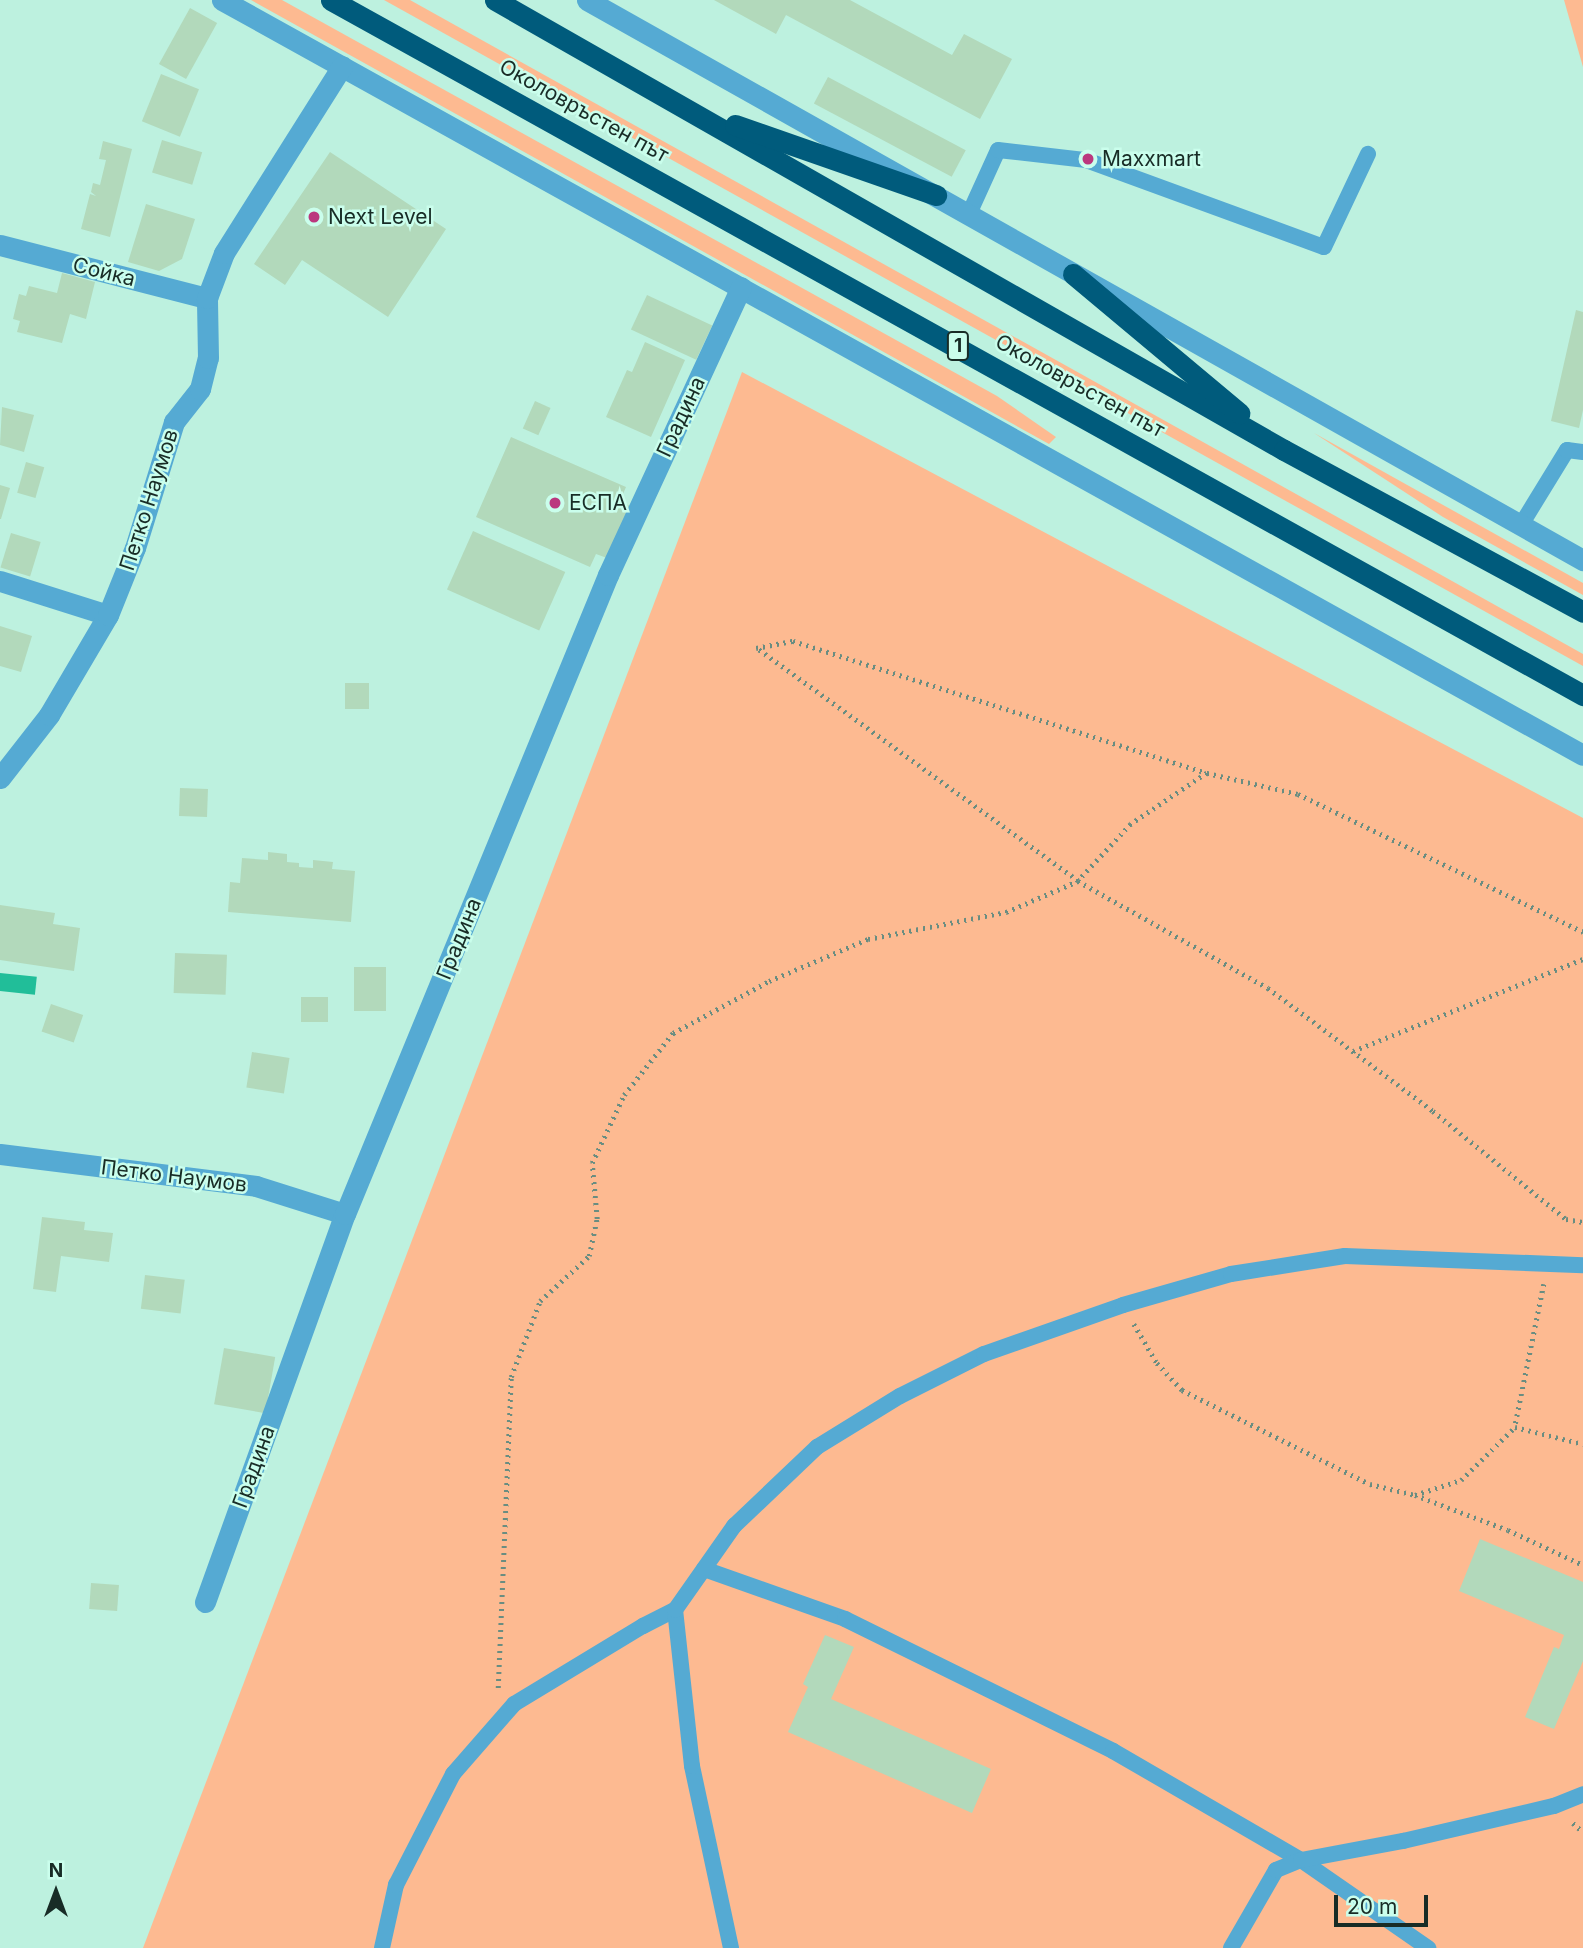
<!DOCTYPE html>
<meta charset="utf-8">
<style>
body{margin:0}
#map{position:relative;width:1583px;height:1948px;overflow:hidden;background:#bdf1df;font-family:Inter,sans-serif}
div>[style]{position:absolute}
.green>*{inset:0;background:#fdba91}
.water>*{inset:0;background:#21be99;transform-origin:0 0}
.building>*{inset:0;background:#b2d9bb;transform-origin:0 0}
.path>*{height:4.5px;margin-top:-2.25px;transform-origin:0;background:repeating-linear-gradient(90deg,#698d81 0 2px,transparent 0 7px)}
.lane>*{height:16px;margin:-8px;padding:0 8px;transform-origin:8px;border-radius:8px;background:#55aad3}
.street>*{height:21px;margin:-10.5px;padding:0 10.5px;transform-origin:10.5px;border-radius:10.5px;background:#55aad3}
.highway>*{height:21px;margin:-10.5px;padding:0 10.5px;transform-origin:10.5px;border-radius:10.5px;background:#005b7c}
.dots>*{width:19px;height:19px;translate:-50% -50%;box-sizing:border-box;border:4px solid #cafeec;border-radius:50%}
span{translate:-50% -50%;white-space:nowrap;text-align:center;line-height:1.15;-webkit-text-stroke:5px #cafeec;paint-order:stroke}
.shield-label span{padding:2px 5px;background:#cafeec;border:2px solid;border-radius:5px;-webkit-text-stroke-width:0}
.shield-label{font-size:19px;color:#182c26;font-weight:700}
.street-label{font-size:21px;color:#182c26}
.poi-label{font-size:21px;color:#182c26}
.left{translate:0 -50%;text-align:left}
.north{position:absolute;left:21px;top:1857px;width:70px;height:70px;-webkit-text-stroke:5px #cafeec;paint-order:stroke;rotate:0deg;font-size:19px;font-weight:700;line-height:28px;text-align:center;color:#182c26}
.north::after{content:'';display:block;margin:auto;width:24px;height:32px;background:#182c26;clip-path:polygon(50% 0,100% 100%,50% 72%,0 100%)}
.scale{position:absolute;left:1334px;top:1895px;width:94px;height:32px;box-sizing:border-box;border:4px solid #182c26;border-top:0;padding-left:9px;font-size:21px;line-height:24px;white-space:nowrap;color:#182c26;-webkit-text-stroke:5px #cafeec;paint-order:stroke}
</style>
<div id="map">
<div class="green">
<i style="clip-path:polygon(251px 0,282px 0,997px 396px,1056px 437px,1049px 444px)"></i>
<i style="clip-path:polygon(384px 0,410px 0,1583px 654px,1583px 666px)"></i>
<i style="clip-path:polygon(1564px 0,1583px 0,1583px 67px)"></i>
<i style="clip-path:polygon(742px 372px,1583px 818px,1583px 1948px,143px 1948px)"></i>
<i style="clip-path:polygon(1314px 433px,1583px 583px,1583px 595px,1443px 517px)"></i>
</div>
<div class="water">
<i style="left:0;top:973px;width:37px;height:18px;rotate:6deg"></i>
</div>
<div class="building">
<i style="clip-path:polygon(714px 0,850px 0,952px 55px,964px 34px,1012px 59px,980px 119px,786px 15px,776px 34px)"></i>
<i style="left:190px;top:8px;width:31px;height:64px;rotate:29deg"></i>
<i style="left:161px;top:74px;width:41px;height:51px;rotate:22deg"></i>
<i style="left:828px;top:77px;width:156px;height:30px;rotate:28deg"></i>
<i style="left:162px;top:140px;width:42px;height:34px;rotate:17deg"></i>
<i style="clip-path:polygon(103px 141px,132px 149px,110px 237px,81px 229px,90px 194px,96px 196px,91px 192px,93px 183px,100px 185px,106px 160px,99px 159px)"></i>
<i style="clip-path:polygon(330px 152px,446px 229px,388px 317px,302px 260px,285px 285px,254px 264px)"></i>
<i style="clip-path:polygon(146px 204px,195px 219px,182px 259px,159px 271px,128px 262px)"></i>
<i style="clip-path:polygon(62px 273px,95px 282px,86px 319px,70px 314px,62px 343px,17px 332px,20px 321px,13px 319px,19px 294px,26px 296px,29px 286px,57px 293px)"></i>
<i style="left:647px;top:295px;width:72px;height:38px;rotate:25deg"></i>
<i style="clip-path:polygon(1576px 310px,1583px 312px,1583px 410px,1579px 428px,1551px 421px)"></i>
<i style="clip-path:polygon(645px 342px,685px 360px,651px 437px,606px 417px,627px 370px,632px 372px)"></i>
<i style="left:535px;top:401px;width:17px;height:30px;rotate:24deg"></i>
<i style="clip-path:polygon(2px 407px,34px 415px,24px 452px,0 445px)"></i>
<i style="clip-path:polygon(511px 437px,626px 487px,620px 501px,630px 506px,607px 558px,596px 554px,590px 567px,476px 517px)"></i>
<i style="left:26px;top:462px;width:19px;height:32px;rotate:16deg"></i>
<i style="clip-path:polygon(0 485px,10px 488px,1px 519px,0 519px)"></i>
<i style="left:473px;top:531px;width:101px;height:64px;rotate:24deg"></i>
<i style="left:11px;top:533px;width:31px;height:36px;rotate:17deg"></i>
<i style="clip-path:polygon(0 626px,32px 636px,21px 672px,0 666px)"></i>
<i style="left:345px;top:683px;width:24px;height:26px"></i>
<i style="left:180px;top:788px;width:28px;height:28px;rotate:2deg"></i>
<i style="clip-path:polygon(268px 852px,287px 854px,287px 862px,299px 863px,299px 867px,313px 868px,313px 860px,333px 862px,332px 869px,355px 871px,351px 922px,228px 912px,230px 882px,240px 883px,242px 858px,268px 860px)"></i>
<i style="clip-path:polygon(0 905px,55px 913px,53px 924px,80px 928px,74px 971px,0 960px)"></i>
<i style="left:175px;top:953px;width:52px;height:40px;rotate:2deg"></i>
<i style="left:354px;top:967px;width:32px;height:44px"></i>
<i style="left:301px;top:997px;width:27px;height:25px"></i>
<i style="left:51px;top:1004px;width:34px;height:29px;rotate:19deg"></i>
<i style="left:252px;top:1052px;width:38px;height:36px;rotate:9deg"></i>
<i style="clip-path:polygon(42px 1217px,85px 1222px,84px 1230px,113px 1233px,109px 1262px,61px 1256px,56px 1292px,33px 1289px)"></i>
<i style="left:145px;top:1275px;width:40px;height:34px;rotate:7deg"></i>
<i style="left:224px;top:1348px;width:52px;height:57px;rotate:10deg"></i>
<i style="clip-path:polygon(1480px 1539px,1583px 1582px,1583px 1661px,1554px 1729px,1525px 1717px,1554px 1647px,1559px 1649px,1564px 1635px,1459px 1591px)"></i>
<i style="left:91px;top:1583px;width:28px;height:26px;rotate:4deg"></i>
<i style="clip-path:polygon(825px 1635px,854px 1647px,831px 1699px,991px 1769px,972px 1813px,788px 1732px,808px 1687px,803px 1684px)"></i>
</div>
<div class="path">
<i style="left:1207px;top:773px;width:92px;rotate:146.1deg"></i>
<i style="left:1131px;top:824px;width:78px;rotate:132.9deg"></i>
<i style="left:1078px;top:881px;width:397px;rotate:-144.1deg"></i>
<i style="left:756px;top:648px;width:38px;rotate:-11deg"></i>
<i style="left:793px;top:641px;width:435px;rotate:17.7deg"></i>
<i style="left:1207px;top:773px;width:93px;rotate:13deg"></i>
<i style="left:1298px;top:794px;width:317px;rotate:25.8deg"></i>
<i style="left:1353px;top:1051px;width:248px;rotate:-21.8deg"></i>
<i style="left:1544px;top:1284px;width:146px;rotate:101.5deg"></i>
<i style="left:1515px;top:1427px;width:70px;rotate:14deg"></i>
<i style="left:1134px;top:1324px;width:45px;rotate:59.5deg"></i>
<i style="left:1157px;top:1363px;width:37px;rotate:47deg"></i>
<i style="left:1182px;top:1390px;width:210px;rotate:26.6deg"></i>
<i style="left:1370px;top:1484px;width:46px;rotate:13.7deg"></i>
<i style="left:1415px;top:1495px;width:99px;rotate:20.6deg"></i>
<i style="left:1508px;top:1530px;width:83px;rotate:25deg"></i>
<i style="left:1415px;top:1495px;width:48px;rotate:-18.1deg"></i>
<i style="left:1461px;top:1480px;width:76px;rotate:-44.5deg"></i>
<i style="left:498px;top:1688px;width:311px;rotate:-87.6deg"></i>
<i style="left:511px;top:1377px;width:81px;rotate:-69.1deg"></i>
<i style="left:540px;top:1301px;width:67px;rotate:-42.6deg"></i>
<i style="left:589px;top:1256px;width:38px;rotate:-78deg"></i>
<i style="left:597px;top:1219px;width:56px;rotate:-95.1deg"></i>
<i style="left:592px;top:1163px;width:75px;rotate:-64.8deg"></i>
<i style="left:624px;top:1095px;width:79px;rotate:-51.7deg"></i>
<i style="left:673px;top:1033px;width:109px;rotate:-28.4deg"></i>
<i style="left:769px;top:981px;width:108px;rotate:-23deg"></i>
<i style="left:868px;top:939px;width:141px;rotate:-11.1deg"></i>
<i style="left:1006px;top:912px;width:78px;rotate:-23.3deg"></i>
<i style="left:1078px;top:881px;width:218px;rotate:29.4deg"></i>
<i style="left:1268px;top:988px;width:206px;rotate:36.7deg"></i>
<i style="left:1433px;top:1111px;width:171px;rotate:39.1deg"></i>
<i style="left:1566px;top:1219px;width:17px;rotate:10deg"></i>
<i style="left:1573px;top:1823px;width:13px;rotate:42deg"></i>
</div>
<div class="lane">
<i style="left:969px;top:214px;width:70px;rotate:-65.6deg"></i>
<i style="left:998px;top:150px;width:89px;rotate:6.5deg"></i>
<i style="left:1086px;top:160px;width:253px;rotate:20.1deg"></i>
<i style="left:1324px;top:247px;width:103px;rotate:-64.7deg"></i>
<i style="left:1521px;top:525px;width:88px;rotate:-58.5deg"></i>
<i style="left:1567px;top:450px;width:16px;rotate:7deg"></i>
<i style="left:704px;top:1569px;width:150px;rotate:19.5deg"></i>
<i style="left:845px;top:1619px;width:299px;rotate:26.2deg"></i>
<i style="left:1113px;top:1751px;width:217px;rotate:30.1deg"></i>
<i style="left:1301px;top:1860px;width:155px;rotate:34.7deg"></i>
<i style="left:382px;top:1948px;width:65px;rotate:-77.5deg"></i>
<i style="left:396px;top:1885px;width:125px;rotate:-62.8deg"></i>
<i style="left:453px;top:1774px;width:93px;rotate:-48.9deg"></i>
<i style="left:514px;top:1704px;width:151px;rotate:-31.2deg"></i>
<i style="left:643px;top:1626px;width:36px;rotate:-27deg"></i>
<i style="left:731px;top:1948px;width:186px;rotate:-102.1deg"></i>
<i style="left:692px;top:1766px;width:157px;rotate:-96.2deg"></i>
<i style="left:675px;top:1610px;width:103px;rotate:-54.9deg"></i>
<i style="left:734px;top:1526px;width:115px;rotate:-43.6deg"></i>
<i style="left:817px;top:1447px;width:97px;rotate:-31.6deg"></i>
<i style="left:900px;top:1396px;width:94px;rotate:-26.6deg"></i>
<i style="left:984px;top:1354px;width:147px;rotate:-19.4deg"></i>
<i style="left:1123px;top:1305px;width:112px;rotate:-16deg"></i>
<i style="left:1231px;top:1274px;width:115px;rotate:-9deg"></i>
<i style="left:1345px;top:1256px;width:238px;rotate:2.2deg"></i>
<i style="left:1231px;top:1948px;width:90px;rotate:-60deg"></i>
<i style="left:1276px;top:1870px;width:27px;rotate:-22deg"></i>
<i style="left:1301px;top:1860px;width:104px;rotate:-10.6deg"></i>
<i style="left:1403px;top:1841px;width:155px;rotate:-13.1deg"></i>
<i style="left:1554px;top:1806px;width:31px;rotate:-22deg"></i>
</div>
<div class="street">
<i style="left:222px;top:0;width:1556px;rotate:29.02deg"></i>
<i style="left:587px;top:0;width:1143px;rotate:29.35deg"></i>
<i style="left:0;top:245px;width:214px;rotate:14.4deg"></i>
<i style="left:0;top:581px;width:113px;rotate:17.5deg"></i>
<i style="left:0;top:778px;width:80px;rotate:-52.1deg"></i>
<i style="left:49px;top:715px;width:116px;rotate:-59.5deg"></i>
<i style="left:108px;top:615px;width:72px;rotate:-68.1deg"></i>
<i style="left:135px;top:548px;width:132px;rotate:-72.8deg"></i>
<i style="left:174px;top:422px;width:42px;rotate:-51.8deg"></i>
<i style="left:200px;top:389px;width:32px;rotate:-76deg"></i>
<i style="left:208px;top:358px;width:60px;rotate:-91deg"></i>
<i style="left:207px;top:298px;width:48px;rotate:-69.3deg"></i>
<i style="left:224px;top:253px;width:221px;rotate:-57.7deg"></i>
<i style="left:0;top:1154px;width:258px;rotate:7.1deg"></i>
<i style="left:256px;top:1186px;width:93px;rotate:17.5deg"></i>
<i style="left:205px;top:1602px;width:412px;rotate:-70.2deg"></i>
<i style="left:345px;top:1214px;width:691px;rotate:-67.63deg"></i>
<i style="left:608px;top:575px;width:317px;rotate:-65.2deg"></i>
</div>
<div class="highway">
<i style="left:331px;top:0;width:1432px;rotate:29.04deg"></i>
<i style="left:495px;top:0;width:908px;rotate:29.7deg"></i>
<i style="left:1284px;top:450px;width:340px;rotate:28.4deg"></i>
<i style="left:735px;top:125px;width:213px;rotate:19.2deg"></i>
<i style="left:1073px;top:274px;width:217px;rotate:39.9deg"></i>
</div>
<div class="dots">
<i style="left:1088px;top:159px;background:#bb387e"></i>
<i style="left:314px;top:217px;background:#bb387e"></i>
<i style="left:555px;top:503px;background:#bb387e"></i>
</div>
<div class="shield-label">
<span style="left:958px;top:346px">1</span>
</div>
<div class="street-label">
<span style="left:584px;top:111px;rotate:29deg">Околовръстен път</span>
<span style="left:104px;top:272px;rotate:14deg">Сойка</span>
<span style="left:1080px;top:386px;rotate:29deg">Околовръстен път</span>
<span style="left:681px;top:417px;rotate:-65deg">Градина</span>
<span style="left:149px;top:500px;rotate:-72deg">Петко Наумов</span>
<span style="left:459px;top:939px;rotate:-68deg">Градина</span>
<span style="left:174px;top:1176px;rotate:7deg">Петко Наумов</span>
<span style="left:254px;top:1467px;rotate:-70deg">Градина</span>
</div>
<div class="poi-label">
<span class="left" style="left:1102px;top:159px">Maxxmart</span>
<span class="left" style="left:328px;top:217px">Next Level</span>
<span class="left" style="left:569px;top:503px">ЕСПА</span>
</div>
<div class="north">N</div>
<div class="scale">20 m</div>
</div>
